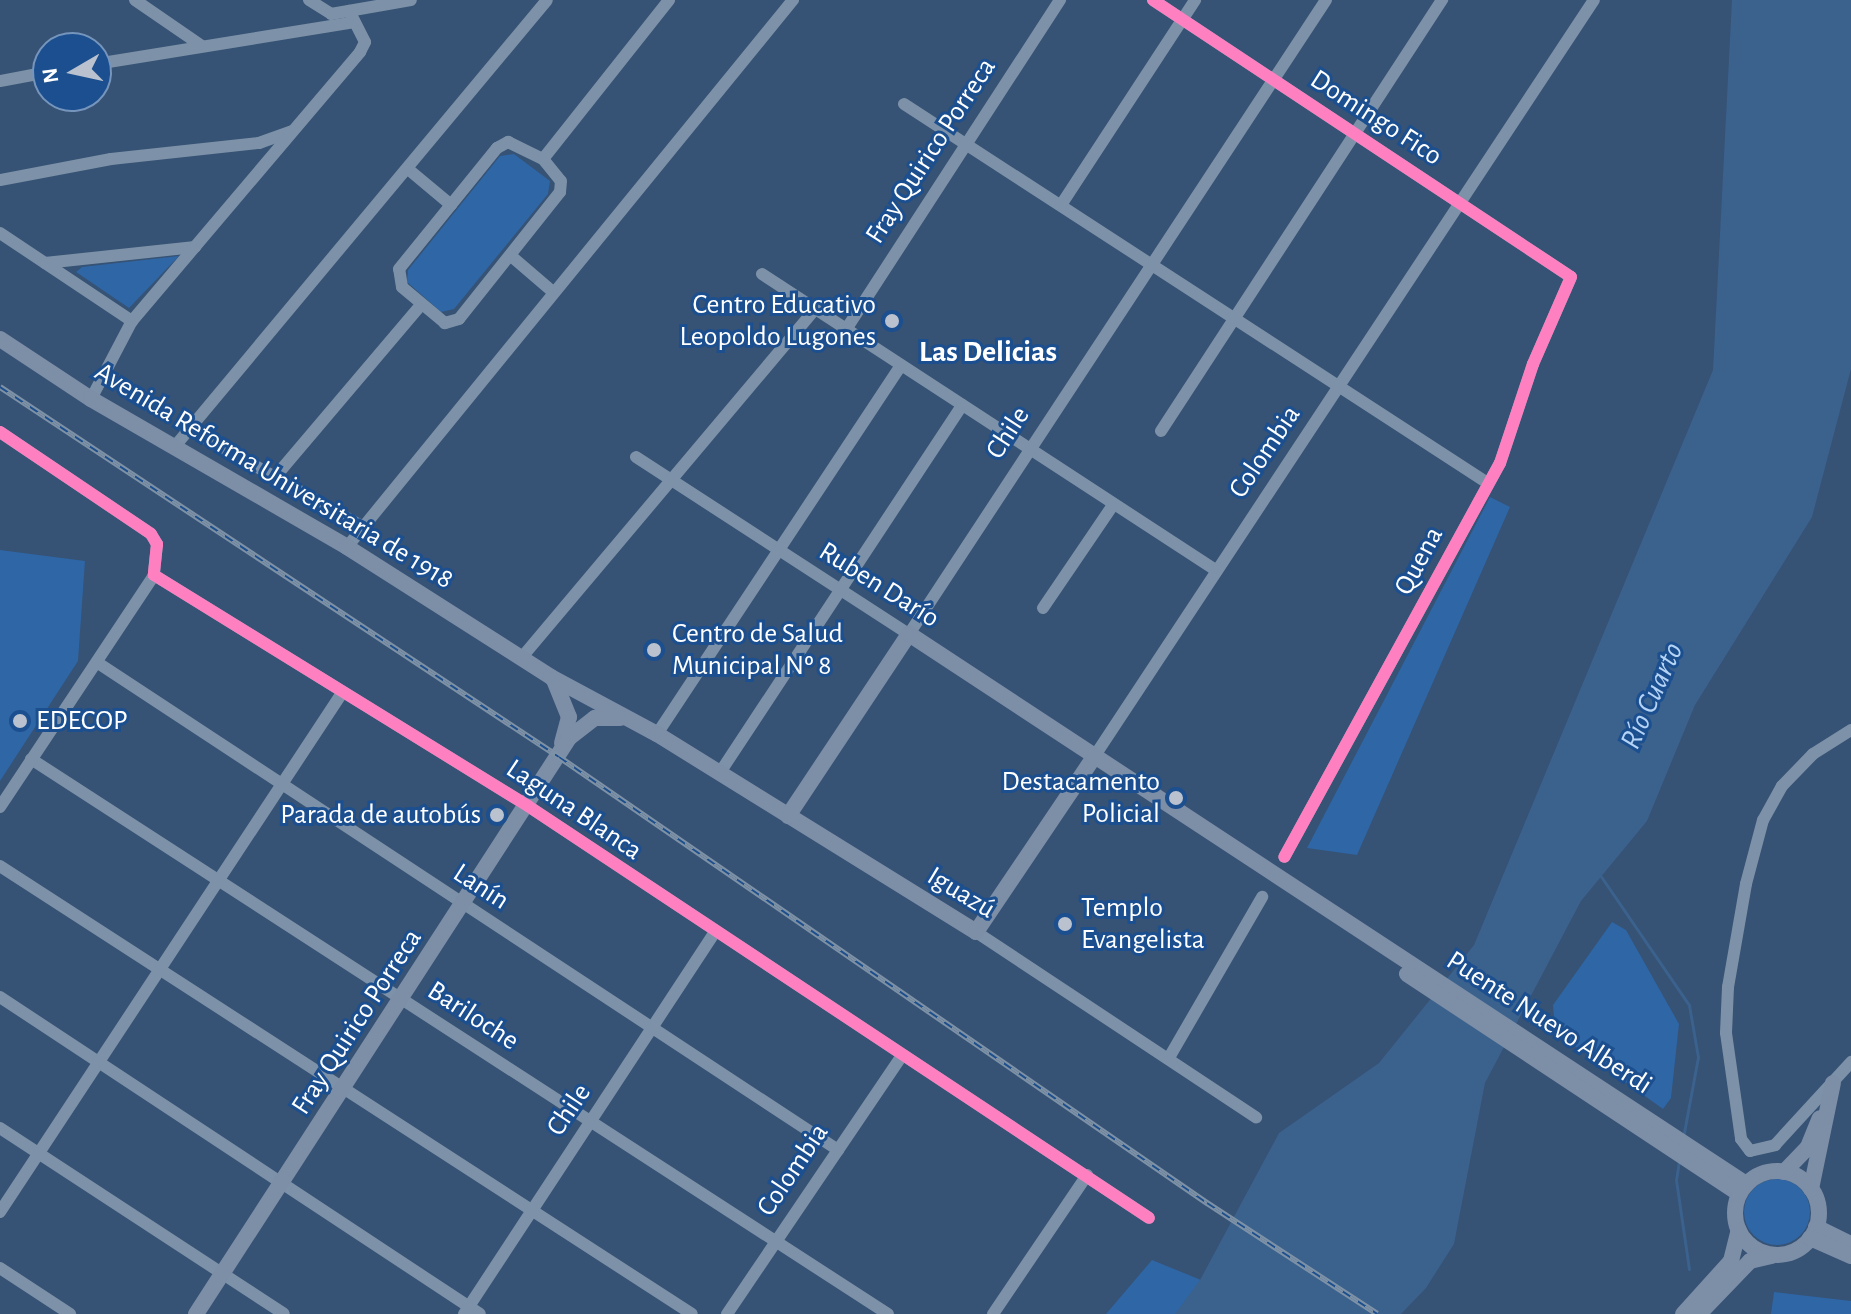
<!DOCTYPE html>
<meta charset="utf-8">
<style>
body{margin:0}
#map{position:relative;width:1851px;height:1314px;overflow:hidden;background:#365274;font-family:"Alegreya Sans",sans-serif}
div>[style]{position:absolute}
.green>*{inset:0;background:#2f66a5}
.round{border-radius:50%}
.water>*{inset:0;background:#3b618d}
.stream>*{height:3px;margin:-1.5px;padding:0 1.5px;transform-origin:1.5px;border-radius:1.5px;background:#3b618d}
.minor>*{height:12px;margin:-6px;padding:0 6px;transform-origin:6px;border-radius:6px;background:#7d92a8}
.major>*{height:16px;margin:-8px;padding:0 8px;transform-origin:8px;border-radius:8px;background:#7d8ea7}
.major>.ring{margin:-8px;padding:0;box-sizing:content-box;background:none;border:16px solid #7d8ea7;border-radius:50%}
.rail>*{height:6px;margin-top:-3px;transform-origin:0;background:repeating-linear-gradient(90deg,#1b4f8f 0 9px,#7e92a7 0 18px);box-sizing:border-box;border-block:2px solid #7e92a7}
.cycleway>*{height:12px;margin:-6px;padding:0 6px;transform-origin:6px;border-radius:6px;background:#ff80c0}
.dots>*{width:22px;height:22px;translate:-50% -50%;box-sizing:border-box;border:4px solid #1b4f8f;border-radius:50%}
span{translate:-50% -50%;white-space:nowrap;text-align:center;line-height:1.15;-webkit-text-stroke:6px #1b4f8f;paint-order:stroke}
.street-label{font-size:28px;color:#fff}
.poi-label{font-size:28px;color:#fff}
.right{translate:-100% -50%;text-align:right}
.left{translate:0 -50%;text-align:left}
.neighbourhood-label{font-size:30px;color:#fff;font-weight:700}
.water-label{font-size:30px;color:#b5d3f5;font-style:italic}
.north{position:absolute;left:32px;top:32px;width:80px;height:80px;box-sizing:border-box;background:#1b4f8f;border:2px solid #7695bc;border-radius:50%;rotate:261deg;font-size:22px;font-weight:700;line-height:32px;text-align:center;color:#fff}
.north::after{content:'';display:block;margin:auto;width:28px;height:36px;background:#b9c2ce;clip-path:polygon(50% 0,100% 100%,50% 72%,0 100%)}
</style>
<div id="map">
<div class="green">
<i style="clip-path:polygon(514px 154px,550px 181px,548px 194px,454px 309px,441px 312px,407px 282px,408px 270px,500px 156px)"></i>
<i style="clip-path:polygon(179px 256px,129px 308px,76px 272px,82px 267px)"></i>
<i style="clip-path:polygon(1490px 497px,1510px 507px,1357px 855px,1307px 848px)"></i>
<i style="clip-path:polygon(0 550px,85px 561px,78px 661px,0 781px)"></i>
<i style="clip-path:polygon(1612px 922px,1626px 930px,1679px 1024px,1671px 1098px,1663px 1109px,1555px 1032px,1553px 1005px)"></i>
<i class="round" style="left:1744px;top:1179px;width:66px;height:66px"></i>
<i style="clip-path:polygon(1152px 1260px,1201px 1280px,1176px 1314px,1106px 1314px)"></i>
<i style="clip-path:polygon(1774px 1292px,1851px 1301px,1851px 1314px,1771px 1314px)"></i>
</div>
<div class="water">
<i style="clip-path:polygon(1732px 0,1851px 0,1851px 369px,1812px 517px,1695px 705px,1647px 821px,1581px 901px,1485px 1083px,1454px 1244px,1426px 1288px,1401px 1314px,1175px 1314px,1200px 1280px,1279px 1133px,1379px 1063px,1474px 945px,1713px 370px)"></i>
</div>
<div class="stream">
<i style="left:1600px;top:875px;width:158px;rotate:55.6deg"></i>
<i style="left:1689px;top:1005px;width:53px;rotate:80.2deg"></i>
<i style="left:1698px;top:1057px;width:82px;rotate:100.5deg"></i>
<i style="left:1679px;top:1161px;width:19px;rotate:99deg"></i>
<i style="left:1676px;top:1180px;width:90px;rotate:81.7deg"></i>
</div>
<div class="minor">
<i style="left:135px;top:0;width:81px;rotate:34.5deg"></i>
<i style="left:309px;top:0;width:26px;rotate:32deg"></i>
<i style="left:331px;top:14px;width:81px;rotate:-9.9deg"></i>
<i style="left:1153px;top:0;width:501px;rotate:33.53deg"></i>
<i style="left:1571px;top:277px;width:95px;rotate:113.6deg"></i>
<i style="left:1533px;top:364px;width:104px;rotate:108.4deg"></i>
<i style="left:1500px;top:463px;width:449px;rotate:118.7deg"></i>
<i style="left:96px;top:64px;width:262px;rotate:-9.2deg"></i>
<i style="left:0;top:81px;width:49px;rotate:-10.6deg"></i>
<i style="left:904px;top:104px;width:694px;rotate:33deg"></i>
<i style="left:508px;top:142px;width:39px;rotate:26deg"></i>
<i style="left:543px;top:159px;width:28px;rotate:51deg"></i>
<i style="left:561px;top:181px;width:11px;rotate:95deg"></i>
<i style="left:560px;top:192px;width:162px;rotate:128.5deg"></i>
<i style="left:459px;top:319px;width:15px;rotate:164deg"></i>
<i style="left:445px;top:323px;width:56px;rotate:-140.1deg"></i>
<i style="left:402px;top:287px;width:18px;rotate:-99deg"></i>
<i style="left:399px;top:269px;width:156px;rotate:-51deg"></i>
<i style="left:497px;top:148px;width:13px;rotate:-29deg"></i>
<i style="left:543px;top:159px;width:203px;rotate:-51.6deg"></i>
<i style="left:408px;top:169px;width:56px;rotate:39.9deg"></i>
<i style="left:0;top:180px;width:113px;rotate:-10.7deg"></i>
<i style="left:111px;top:159px;width:149px;rotate:-6.2deg"></i>
<i style="left:259px;top:143px;width:35px;rotate:-20deg"></i>
<i style="left:1061px;top:205px;width:245px;rotate:-56.8deg"></i>
<i style="left:0;top:233px;width:159px;rotate:33.7deg"></i>
<i style="left:511px;top:256px;width:55px;rotate:40.6deg"></i>
<i style="left:45px;top:263px;width:151px;rotate:-6.1deg"></i>
<i style="left:762px;top:274px;width:543px;rotate:33.13deg"></i>
<i style="left:845px;top:331px;width:395px;rotate:-57deg"></i>
<i style="left:91px;top:399px;width:88px;rotate:-62.3deg"></i>
<i style="left:132px;top:321px;width:353px;rotate:-49.7deg"></i>
<i style="left:360px;top:52px;width:11px;rotate:-63deg"></i>
<i style="left:365px;top:42px;width:35px;rotate:-117deg"></i>
<i style="left:190px;top:429px;width:199px;rotate:29.5deg"></i>
<i style="left:1161px;top:431px;width:515px;rotate:-56.9deg"></i>
<i style="left:0;top:432px;width:182px;rotate:34deg"></i>
<i style="left:151px;top:534px;width:12px;rotate:59deg"></i>
<i style="left:157px;top:544px;width:31px;rotate:96deg"></i>
<i style="left:154px;top:575px;width:440px;rotate:31.7deg"></i>
<i style="left:528px;top:806px;width:745px;rotate:33.56deg"></i>
<i style="left:176px;top:445px;width:579px;rotate:-50.18deg"></i>
<i style="left:636px;top:457px;width:325px;rotate:33deg"></i>
<i style="left:909px;top:634px;width:759px;rotate:-56.67deg"></i>
<i style="left:275px;top:477px;width:226px;rotate:-49.7deg"></i>
<i style="left:347px;top:547px;width:706px;rotate:-50.81deg"></i>
<i style="left:1043px;top:608px;width:125px;rotate:-55.8deg"></i>
<i style="left:523px;top:656px;width:452px;rotate:-49.9deg"></i>
<i style="left:98px;top:663px;width:886px;rotate:33.35deg"></i>
<i style="left:1851px;top:730px;width:45px;rotate:147.7deg"></i>
<i style="left:1813px;top:754px;width:45px;rotate:134.1deg"></i>
<i style="left:1782px;top:786px;width:39px;rotate:119deg"></i>
<i style="left:1763px;top:820px;width:66px;rotate:104.9deg"></i>
<i style="left:1746px;top:884px;width:105px;rotate:99.9deg"></i>
<i style="left:1728px;top:987px;width:46px;rotate:92.5deg"></i>
<i style="left:1726px;top:1033px;width:107px;rotate:81.9deg"></i>
<i style="left:1741px;top:1139px;width:15px;rotate:53deg"></i>
<i style="left:1750px;top:1151px;width:26px;rotate:-13deg"></i>
<i style="left:1775px;top:1145px;width:113px;rotate:-47.5deg"></i>
<i style="left:657px;top:734px;width:442px;rotate:-56.5deg"></i>
<i style="left:1094px;top:757px;width:907px;rotate:-56.56deg"></i>
<i style="left:31px;top:759px;width:1021px;rotate:32.93deg"></i>
<i style="left:719px;top:774px;width:442px;rotate:-56.6deg"></i>
<i style="left:0;top:807px;width:278px;rotate:-56.4deg"></i>
<i style="left:0;top:866px;width:824px;rotate:32.92deg"></i>
<i style="left:976px;top:932px;width:336px;rotate:33.5deg"></i>
<i style="left:0;top:997px;width:575px;rotate:33.44deg"></i>
<i style="left:1170px;top:1056px;width:184px;rotate:-59.9deg"></i>
<i style="left:0;top:1128px;width:339px;rotate:33.2deg"></i>
<i style="left:0;top:1212px;width:622px;rotate:-56.62deg"></i>
<i style="left:0;top:1268px;width:84px;rotate:33.3deg"></i>
<i style="left:464px;top:1314px;width:456px;rotate:-56.7deg"></i>
<i style="left:727px;top:1314px;width:312px;rotate:-55.9deg"></i>
<i style="left:993px;top:1314px;width:168px;rotate:-55.9deg"></i>
</div>
<div class="major">
<i style="left:0;top:339px;width:109px;rotate:33.4deg"></i>
<i style="left:91px;top:399px;width:296px;rotate:30deg"></i>
<i style="left:347px;top:547px;width:242px;rotate:32.5deg"></i>
<i style="left:551px;top:677px;width:120px;rotate:28.3deg"></i>
<i style="left:657px;top:734px;width:375px;rotate:31.8deg"></i>
<i style="left:976px;top:932px;width:211px;rotate:-56deg"></i>
<i style="left:554px;top:680px;width:40px;rotate:68deg"></i>
<i style="left:569px;top:717px;width:27px;rotate:105deg"></i>
<i style="left:788px;top:816px;width:219px;rotate:-56.4deg"></i>
<i style="left:909px;top:634px;width:1002px;rotate:33.31deg"></i>
<i style="left:1407px;top:974px;width:398px;rotate:33.5deg"></i>
<i class="ring" style="left:1735px;top:1171px;width:68px;height:68px"></i>
<i style="left:1784px;top:1172px;width:35px;rotate:-46deg"></i>
<i style="left:1808px;top:1147px;width:31px;rotate:-68deg"></i>
<i style="left:1811px;top:1189px;width:108px;rotate:-78.3deg"></i>
<i style="left:1816px;top:1227px;width:39px;rotate:26deg"></i>
<i style="left:1810px;top:1238px;width:45px;rotate:23.7deg"></i>
<i style="left:196px;top:1314px;width:686px;rotate:-57.07deg"></i>
<i style="left:569px;top:738px;width:33px;rotate:-38deg"></i>
<i style="left:595px;top:718px;width:25px"></i>
<i style="left:1683px;top:1314px;width:72px;rotate:-47.8deg"></i>
<i style="left:1731px;top:1261px;width:32px;rotate:-76deg"></i>
<i style="left:1699px;top:1314px;width:74px;rotate:-46.1deg"></i>
<i style="left:1750px;top:1261px;width:23px;rotate:-13deg"></i>
</div>
<div class="rail">
<i style="left:0;top:387px;width:670px;rotate:33.5deg"></i>
<i style="left:559px;top:757px;width:787px;rotate:34.54deg"></i>
<i style="left:1207px;top:1203px;width:203px;rotate:33.1deg"></i>
</div>
<div class="cycleway">
<i style="left:1153px;top:0;width:501px;rotate:33.53deg"></i>
<i style="left:1571px;top:277px;width:95px;rotate:113.6deg"></i>
<i style="left:1533px;top:364px;width:104px;rotate:108.4deg"></i>
<i style="left:1500px;top:463px;width:449px;rotate:118.7deg"></i>
<i style="left:0;top:432px;width:182px;rotate:34deg"></i>
<i style="left:151px;top:534px;width:12px;rotate:59deg"></i>
<i style="left:157px;top:544px;width:31px;rotate:96deg"></i>
<i style="left:154px;top:575px;width:440px;rotate:31.7deg"></i>
<i style="left:528px;top:806px;width:745px;rotate:33.56deg"></i>
</div>
<div class="dots">
<i style="left:892px;top:321px;background:#b9c2ce"></i>
<i style="left:654px;top:650px;background:#b9c2ce"></i>
<i style="left:20px;top:721px;background:#b9c2ce"></i>
<i style="left:1176px;top:798px;background:#b9c2ce"></i>
<i style="left:497px;top:815px;background:#b9c2ce"></i>
<i style="left:1065px;top:924px;background:#b9c2ce"></i>
</div>
<div class="street-label">
<span style="left:1376px;top:118px;rotate:33deg">Domingo Fico</span>
<span style="left:931px;top:151px;rotate:-57deg">Fray Quirico Porreca</span>
<span style="left:1008px;top:433px;rotate:-57deg">Chile</span>
<span style="left:1265px;top:452px;rotate:-56deg">Colombia</span>
<span style="left:274px;top:476px;rotate:31deg">Avenida Reforma Universitaria de 1918</span>
<span style="left:1419px;top:561px;rotate:-62deg">Quena</span>
<span style="left:879px;top:585px;rotate:32deg">Ruben Darío</span>
<span style="left:574px;top:810px;rotate:34deg">Laguna Blanca</span>
<span style="left:481px;top:887px;rotate:33deg">Lanín</span>
<span style="left:961px;top:893px;rotate:31deg">Iguazú</span>
<span style="left:473px;top:1016px;rotate:33deg">Bariloche</span>
<span style="left:357px;top:1022px;rotate:-57deg">Fray Quirico Porreca</span>
<span style="left:1549px;top:1023px;rotate:33deg">Puente Nuevo Alberdi</span>
<span style="left:569px;top:1110px;rotate:-56deg">Chile</span>
<span style="left:793px;top:1170px;rotate:-56deg">Colombia</span>
</div>
<div class="poi-label">
<span class="right" style="left:876px;top:321px">Centro Educativo<br>Leopoldo Lugones</span>
<span class="left" style="left:672px;top:650px">Centro de Salud<br>Municipal Nº 8</span>
<span class="left" style="left:36px;top:721px">EDECOP</span>
<span class="right" style="left:1160px;top:798px">Destacamento<br>Policial</span>
<span class="right" style="left:481px;top:815px">Parada de autobús</span>
<span class="left" style="left:1081px;top:924px">Templo<br>Evangelista</span>
</div>
<div class="neighbourhood-label">
<span style="left:988px;top:352px">Las Delicias</span>
</div>
<div class="water-label">
<span style="left:1652px;top:696px;rotate:-66deg">Río Cuarto</span>
</div>
<div class="north">N</div>
</div>
